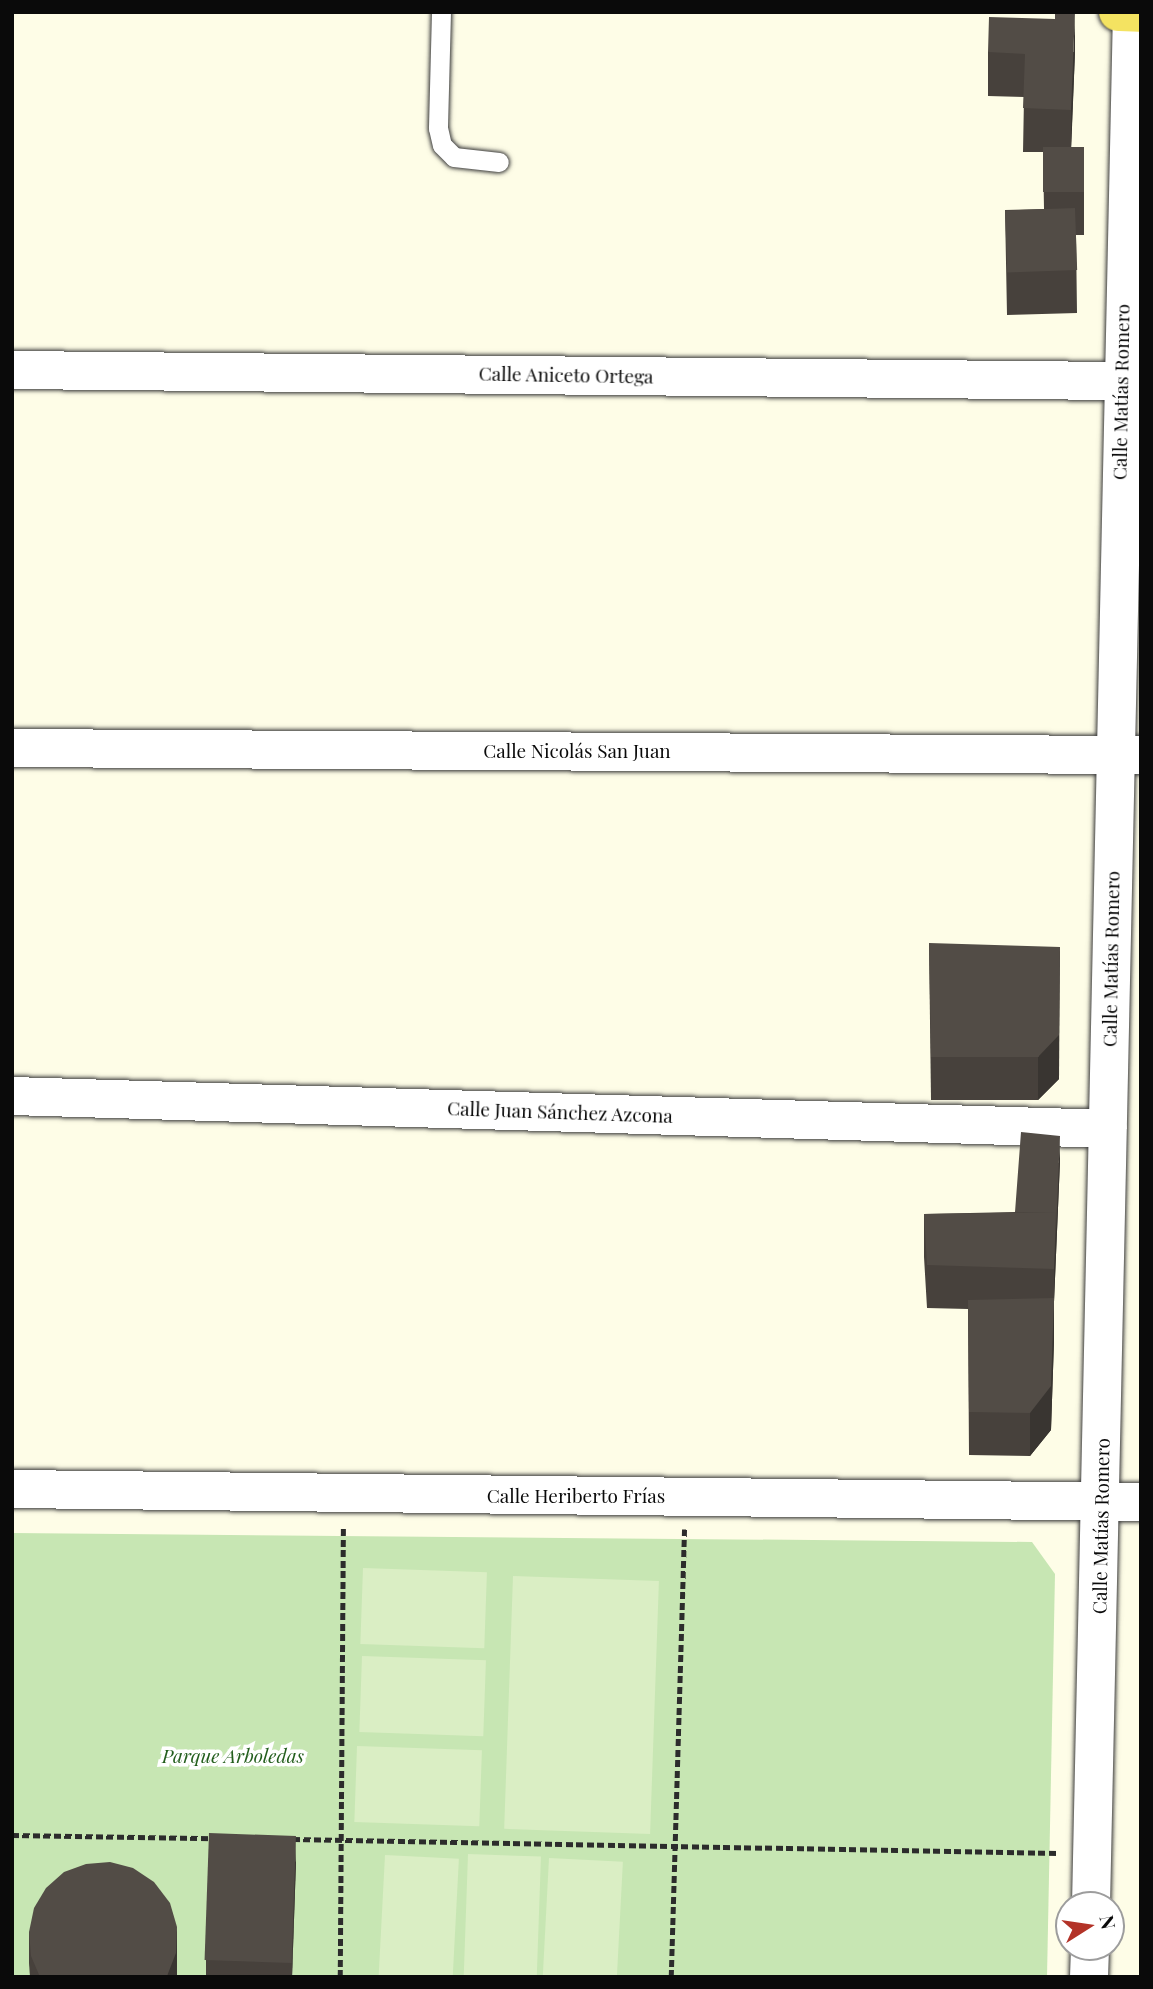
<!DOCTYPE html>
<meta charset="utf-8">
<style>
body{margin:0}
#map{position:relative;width:1153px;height:1989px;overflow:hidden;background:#fefde7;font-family:"Playfair Display",serif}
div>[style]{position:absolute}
.green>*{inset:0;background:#c7e6b3}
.pitch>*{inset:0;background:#daeec4;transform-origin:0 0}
.path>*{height:4.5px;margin-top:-2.25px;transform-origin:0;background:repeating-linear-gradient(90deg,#2c2c2c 0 7px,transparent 0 10.5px)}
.roads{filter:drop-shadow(0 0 2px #3d3d3d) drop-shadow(0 0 2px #3d3d3d)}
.service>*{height:19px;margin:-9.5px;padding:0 9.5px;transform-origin:9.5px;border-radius:9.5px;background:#fff}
.minor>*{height:38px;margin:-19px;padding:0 19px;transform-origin:19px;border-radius:19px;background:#fff}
.primary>*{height:38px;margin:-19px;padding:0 19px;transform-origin:19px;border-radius:19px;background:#f4e361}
.wall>*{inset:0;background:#47413c}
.shaded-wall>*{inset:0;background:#393531}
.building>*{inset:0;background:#524c46;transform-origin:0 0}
span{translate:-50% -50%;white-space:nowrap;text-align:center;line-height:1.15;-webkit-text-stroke:7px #fff;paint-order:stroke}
.street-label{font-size:19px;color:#0a0a0a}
.park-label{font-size:19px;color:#235e1d;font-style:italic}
.frame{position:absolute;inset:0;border:14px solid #0a0a0a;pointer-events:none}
.north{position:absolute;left:1055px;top:1891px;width:70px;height:70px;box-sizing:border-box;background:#fff;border:2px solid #9d9d9d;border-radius:50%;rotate:78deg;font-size:19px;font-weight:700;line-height:28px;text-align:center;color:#0a0a0a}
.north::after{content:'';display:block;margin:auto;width:24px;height:32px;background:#b33328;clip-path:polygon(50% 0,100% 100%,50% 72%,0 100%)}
</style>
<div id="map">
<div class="green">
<i style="clip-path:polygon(12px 1533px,1032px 1542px,1055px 1574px,1047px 1977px,12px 1977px)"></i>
</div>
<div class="pitch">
<i style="left:363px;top:1568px;width:124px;height:76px;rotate:2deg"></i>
<i style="left:513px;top:1576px;width:146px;height:253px;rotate:2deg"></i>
<i style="left:362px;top:1656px;width:124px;height:76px;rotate:2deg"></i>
<i style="left:357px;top:1746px;width:125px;height:76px;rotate:2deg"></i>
<i style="left:468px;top:1854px;width:73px;height:123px;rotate:2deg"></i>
<i style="left:385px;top:1855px;width:74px;height:122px;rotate:3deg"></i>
<i style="left:549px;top:1858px;width:74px;height:119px;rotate:3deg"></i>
</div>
<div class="path">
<i style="left:12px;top:1835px;width:202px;rotate:0.9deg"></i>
<i style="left:293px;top:1839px;width:765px;rotate:1.05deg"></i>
<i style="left:340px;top:1977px;width:451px;rotate:-89.6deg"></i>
<i style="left:671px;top:1977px;width:448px;rotate:-88.3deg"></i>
</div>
<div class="roads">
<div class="service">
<i style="left:441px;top:12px;width:116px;rotate:91.5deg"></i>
<i style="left:438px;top:128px;width:17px;rotate:77deg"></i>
<i style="left:442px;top:145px;width:17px;rotate:45deg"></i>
<i style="left:454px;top:157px;width:45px;rotate:6.3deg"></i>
</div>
<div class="minor">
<i style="left:12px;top:370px;width:1108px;rotate:0.57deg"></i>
<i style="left:12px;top:748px;width:1129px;rotate:0.36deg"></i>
<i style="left:12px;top:1096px;width:1096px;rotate:1.72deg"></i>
<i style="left:12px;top:1489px;width:1129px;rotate:0.66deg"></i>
<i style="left:1091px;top:1905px;width:1892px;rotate:-88.76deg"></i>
<i style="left:1089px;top:1977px;width:30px;rotate:-88deg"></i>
</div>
<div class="primary">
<i style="left:1118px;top:12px;width:23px;rotate:2deg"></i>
</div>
</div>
<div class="wall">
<i style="clip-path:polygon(988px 52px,1075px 52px,1071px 147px,1084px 192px,1084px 235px,1076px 235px,1077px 313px,1007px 315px,1005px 210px,1044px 209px,1043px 152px,1023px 152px,1024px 97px,988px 96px)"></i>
<i style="clip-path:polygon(929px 943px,1059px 1079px,1038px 1100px,931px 1100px)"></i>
<i style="clip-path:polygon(1060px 1161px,1054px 1302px,1054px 1341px,1051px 1430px,1030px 1456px,969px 1455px,968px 1309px,927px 1308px,924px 1257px,924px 1214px,1015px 1212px)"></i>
<i style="clip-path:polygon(296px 1861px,292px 1977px,206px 1977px,206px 1960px)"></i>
<i style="clip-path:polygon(29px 1932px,177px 1959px,177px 1977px,30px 1977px,29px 1963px)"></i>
</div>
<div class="shaded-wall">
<i style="clip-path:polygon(1075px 12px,1075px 52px,1071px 153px,1071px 110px)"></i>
<i style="clip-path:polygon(1060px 947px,1059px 1079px,1038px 1100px,1038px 1057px)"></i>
<i style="clip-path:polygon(1060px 1136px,1060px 1161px,1054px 1302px,1054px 1341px,1051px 1430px,1030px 1456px,1030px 1413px,1054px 1309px,1054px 1269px)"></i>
<i style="clip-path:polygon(296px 1836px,296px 1861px,292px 1977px,292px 1963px)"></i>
<i style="clip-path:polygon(177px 1927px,177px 1977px,167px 1977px)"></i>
</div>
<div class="building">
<i style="clip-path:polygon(1055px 12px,1075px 12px,1071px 110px,1023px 108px,1025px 54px,988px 52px,989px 17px,1055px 19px)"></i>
<i style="left:1043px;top:147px;width:41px;height:45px"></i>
<i style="left:1075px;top:208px;width:62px;height:70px;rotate:88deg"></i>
<i style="clip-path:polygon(929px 943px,1060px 947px,1059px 1035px,1038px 1057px,931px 1057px)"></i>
<i style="clip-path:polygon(1021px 1132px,1060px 1136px,1056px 1230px,1056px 1212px,1015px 1212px)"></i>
<i style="clip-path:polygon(1056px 1212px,1054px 1269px,927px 1265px,924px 1214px)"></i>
<i style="clip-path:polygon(1054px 1298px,1051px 1386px,1030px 1413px,969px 1412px,968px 1300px)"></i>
<i style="left:209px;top:1833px;width:87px;height:127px;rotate:2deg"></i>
<i style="clip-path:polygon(110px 1862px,133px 1868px,154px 1882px,170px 1903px,177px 1927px,176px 1953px,167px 1976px,40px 1977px,31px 1956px,29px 1932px,34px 1908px,46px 1888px,64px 1872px,86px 1864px)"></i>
</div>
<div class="street-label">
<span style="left:566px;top:375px;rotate:1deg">Calle Aniceto Ortega</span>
<span style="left:1121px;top:392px;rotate:-89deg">Calle Matías Romero</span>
<span style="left:577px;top:751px">Calle Nicolás San Juan</span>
<span style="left:1111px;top:959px;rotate:-89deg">Calle Matías Romero</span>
<span style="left:560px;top:1112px;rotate:2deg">Calle Juan Sánchez Azcona</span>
<span style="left:576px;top:1496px">Calle Heriberto Frías</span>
<span style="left:1101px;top:1526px;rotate:-89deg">Calle Matías Romero</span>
</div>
<div class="park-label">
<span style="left:233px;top:1756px">Parque Arboledas</span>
</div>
<div class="frame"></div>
<div class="north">N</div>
</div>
